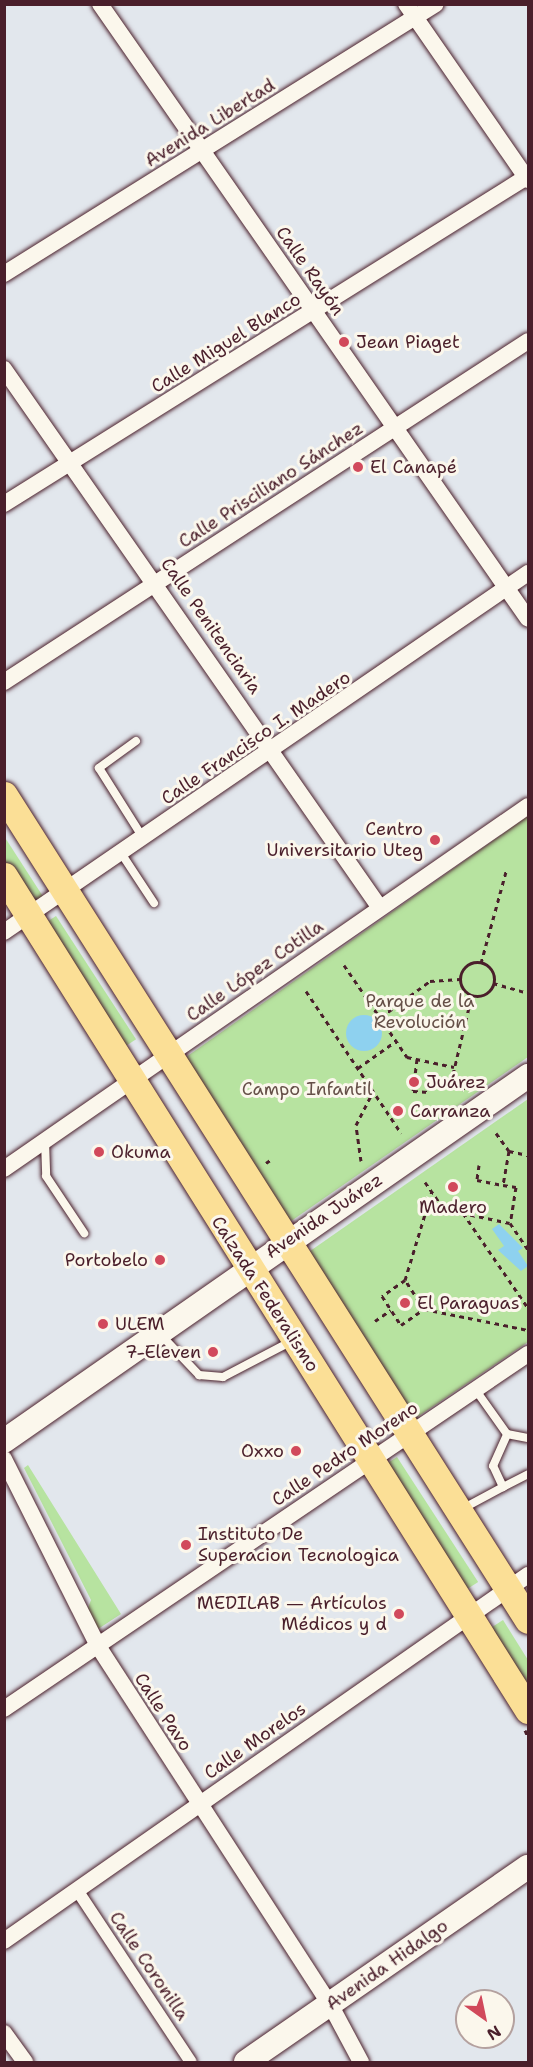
<!DOCTYPE html>
<meta charset="utf-8">
<style>
body{margin:0}
#map{position:relative;width:533px;height:2067px;overflow:hidden;background:#e2e7ed;font-family:"Shantell Sans",sans-serif}
div>[style]{position:absolute}
.green>*{inset:0;background:#b7e3a0;transform-origin:0 0}
.water>*{inset:0;background:#8ed1ef}
.round{border-radius:50%}
.path>*{height:3px;margin-top:-1.5px;transform-origin:0;background:repeating-linear-gradient(90deg,#4a1f2b 0 4.5px,transparent 0 9px)}
.path>.ring{margin:-1.5px;padding:0;box-sizing:content-box;background:none;border:3px solid #4a1f2b;border-radius:50%}
.roads{filter:drop-shadow(0 0 2px #4a1f2b) drop-shadow(0 0 2px #4a1f2b)}
.service>*{height:8px;margin:-4px;padding:0 4px;transform-origin:4px;border-radius:4px;background:#fbf7ec}
.pedestrian>*{height:12px;margin:-6px;padding:0 6px;transform-origin:6px;border-radius:6px;background:#fbf7ec}
.minor>*{height:16px;margin:-8px;padding:0 8px;transform-origin:8px;border-radius:8px;background:#fbf7ec}
.secondary>*{height:24px;margin:-12px;padding:0 12px;transform-origin:12px;border-radius:12px;background:#fbf7ec}
.primary>*{height:27px;margin:-13.5px;padding:0 13.5px;transform-origin:13.5px;border-radius:13.5px;background:#fbdf96}
.dots>*{width:16px;height:16px;translate:-50% -50%;box-sizing:border-box;border:3px solid #fbf7ec;border-radius:50%}
span{translate:-50% -50%;white-space:nowrap;text-align:center;line-height:1.15;-webkit-text-stroke:6px #fbf7ec;paint-order:stroke}
.street-label{font-size:18px;color:#4a1f2b}
.poi-label{font-size:18px;color:#4a1f2b}
.left{translate:0 -50%;text-align:left}
.right{translate:-100% -50%;text-align:right}
.park-label{font-size:18px;color:#655048}
.frame{position:absolute;inset:0;border:6px solid #4a1f2b;pointer-events:none}
.north{position:absolute;left:455px;top:1989px;width:60px;height:60px;box-sizing:border-box;background:#fbf7ec;border:2px solid #b4a19f;border-radius:50%;rotate:147deg;font-size:16px;font-weight:700;line-height:24px;text-align:center;color:#4a1f2b}
.north::after{content:'';display:block;margin:auto;width:21px;height:27px;background:#d1495b;clip-path:polygon(50% 0,100% 100%,50% 72%,0 100%)}
</style>
<div id="map">
<div class="green">
<i style="clip-path:polygon(528px 816px,528px 1057px,284px 1226px,179px 1062px)"></i>
<i style="clip-path:polygon(4px 836px,44px 898px,28px 908px,5px 871px)"></i>
<i style="left:56px;top:916px;width:147px;height:19px;rotate:57deg"></i>
<i style="clip-path:polygon(528px 1099px,528px 1342px,410px 1422px,303px 1256px)"></i>
<i style="left:397px;top:1457px;width:149px;height:18px;rotate:57deg"></i>
<i style="clip-path:polygon(28px 1465px,121px 1614px,95px 1631px,86px 1613px,91px 1600px,24px 1468px)"></i>
<i style="clip-path:polygon(503px 1620px,528px 1660px,528px 1697px,486px 1631px)"></i>
</div>
<div class="water">
<i class="round" style="left:346px;top:1015px;width:36px;height:36px"></i>
<i style="clip-path:polygon(499px 1224px,523px 1248px,518px 1251px,528px 1266px,521px 1271px,498px 1250px,504px 1246px,492px 1229px)"></i>
</div>
<div class="path">
<i class="ring" style="left:460px;top:962px;width:31px;height:31px"></i>
<i style="left:481px;top:963px;width:98px;rotate:-74.7deg"></i>
<i style="left:344px;top:965px;width:112px;rotate:55.6deg"></i>
<i style="left:407px;top:1057px;width:48px;rotate:12deg"></i>
<i style="left:493px;top:983px;width:36px;rotate:16deg"></i>
<i style="left:306px;top:991px;width:171px;rotate:56.2deg"></i>
<i style="left:381px;top:1017px;width:61px;rotate:-36.3deg"></i>
<i style="left:430px;top:981px;width:30px;rotate:-4deg"></i>
<i style="left:417px;top:1059px;width:32px;rotate:97deg"></i>
<i style="left:413px;top:1091px;width:16px;rotate:4deg"></i>
<i style="left:358px;top:1068px;width:47px;rotate:-35.4deg"></i>
<i style="left:464px;top:1090px;width:19px;rotate:-125deg"></i>
<i style="left:453px;top:1074px;width:81px;rotate:-76.5deg"></i>
<i style="left:496px;top:1133px;width:22px;rotate:54deg"></i>
<i style="left:509px;top:1151px;width:19px;rotate:12deg"></i>
<i style="left:509px;top:1151px;width:35px;rotate:100deg"></i>
<i style="left:503px;top:1185px;width:13px;rotate:9deg"></i>
<i style="left:516px;top:1187px;width:36px;rotate:99deg"></i>
<i style="left:510px;top:1223px;width:32px;rotate:56deg"></i>
<i style="left:361px;top:1161px;width:36px;rotate:-98deg"></i>
<i style="left:356px;top:1125px;width:38px;rotate:-63deg"></i>
<i style="left:266px;top:1163px;width:7px;rotate:-34deg"></i>
<i style="left:479px;top:1165px;width:15px;rotate:98deg"></i>
<i style="left:477px;top:1180px;width:26px;rotate:11deg"></i>
<i style="left:425px;top:1182px;width:33px;rotate:55deg"></i>
<i style="left:444px;top:1209px;width:67px;rotate:12deg"></i>
<i style="left:463px;top:1213px;width:115px;rotate:55.6deg"></i>
<i style="left:405px;top:1280px;width:93px;rotate:-73.1deg"></i>
<i style="left:424px;top:1309px;width:35px;rotate:-123deg"></i>
<i style="left:405px;top:1280px;width:28px;rotate:145deg"></i>
<i style="left:382px;top:1296px;width:35px;rotate:57deg"></i>
<i style="left:401px;top:1325px;width:28px;rotate:-35deg"></i>
<i style="left:424px;top:1309px;width:106px;rotate:11.4deg"></i>
<i style="left:375px;top:1321px;width:19px;rotate:-35deg"></i>
<i style="left:525px;top:1730px;width:8px;rotate:67deg"></i>
</div>
<div class="roads">
<div class="service">
<i style="left:136px;top:741px;width:46px;rotate:143.9deg"></i>
<i style="left:99px;top:768px;width:83px;rotate:57.8deg"></i>
<i style="left:121px;top:853px;width:60px;rotate:56.6deg"></i>
<i style="left:45px;top:1141px;width:35px;rotate:88deg"></i>
<i style="left:46px;top:1176px;width:69px;rotate:56.3deg"></i>
<i style="left:160px;top:1334px;width:57px;rotate:46.4deg"></i>
<i style="left:199px;top:1375px;width:24px;rotate:5deg"></i>
<i style="left:223px;top:1377px;width:78px;rotate:-27.6deg"></i>
<i style="left:475px;top:1389px;width:55px;rotate:54.6deg"></i>
<i style="left:507px;top:1434px;width:21px;rotate:11deg"></i>
<i style="left:503px;top:1487px;width:28px;rotate:-27deg"></i>
<i style="left:462px;top:1509px;width:47px;rotate:-28.2deg"></i>
<i style="left:503px;top:1487px;width:23px;rotate:-115deg"></i>
<i style="left:493px;top:1466px;width:35px;rotate:-66deg"></i>
</div>
<div class="pedestrian">
<i style="left:77px;top:1890px;width:206px;rotate:56.5deg"></i>
</div>
<div class="minor">
<i style="left:100px;top:4px;width:749px;rotate:55.16deg"></i>
<i style="left:406px;top:4px;width:214px;rotate:55.3deg"></i>
<i style="left:4px;top:274px;width:509px;rotate:-32.01deg"></i>
<i style="left:4px;top:369px;width:657px;rotate:55.1deg"></i>
<i style="left:4px;top:504px;width:618px;rotate:-32.04deg"></i>
<i style="left:4px;top:682px;width:625px;rotate:-33.05deg"></i>
<i style="left:4px;top:932px;width:635px;rotate:-34.42deg"></i>
<i style="left:4px;top:1169px;width:637px;rotate:-34.71deg"></i>
<i style="left:4px;top:1459px;width:209px;rotate:63.3deg"></i>
<i style="left:98px;top:1646px;width:427px;rotate:57.1deg"></i>
<i style="left:330px;top:2004px;width:66px;rotate:61.9deg"></i>
<i style="left:4px;top:1709px;width:633px;rotate:-34.12deg"></i>
<i style="left:4px;top:1941px;width:639px;rotate:-34.93deg"></i>
<i style="left:4px;top:2033px;width:36px;rotate:54deg"></i>
</div>
<div class="secondary">
<i style="left:4px;top:1441px;width:639px;rotate:-34.86deg"></i>
<i style="left:246px;top:2062px;width:343px;rotate:-34.7deg"></i>
</div>
<div class="primary">
<i style="left:4px;top:795px;width:977px;rotate:57.58deg"></i>
<i style="left:4px;top:876px;width:985px;rotate:57.86deg"></i>
</div>
</div>
<div class="dots">
<i style="left:344px;top:342px;background:#d1495b"></i>
<i style="left:358px;top:467px;background:#d1495b"></i>
<i style="left:435px;top:840px;background:#d1495b"></i>
<i style="left:414px;top:1082px;background:#d1495b"></i>
<i style="left:398px;top:1111px;background:#d1495b"></i>
<i style="left:99px;top:1152px;background:#d1495b"></i>
<i style="left:453px;top:1187px;background:#d1495b"></i>
<i style="left:160px;top:1260px;background:#d1495b"></i>
<i style="left:405px;top:1303px;background:#d1495b"></i>
<i style="left:103px;top:1324px;background:#d1495b"></i>
<i style="left:213px;top:1352px;background:#d1495b"></i>
<i style="left:296px;top:1451px;background:#d1495b"></i>
<i style="left:186px;top:1545px;background:#d1495b"></i>
<i style="left:399px;top:1614px;background:#d1495b"></i>
</div>
<div class="street-label">
<span style="left:210px;top:123px;rotate:-32deg">Avenida Libertad</span>
<span style="left:310px;top:271px;rotate:55deg">Calle Rayón</span>
<span style="left:226px;top:343px;rotate:-32deg">Calle Miguel Blanco</span>
<span style="left:271px;top:485px;rotate:-33deg">Calle Prisciliano Sánchez</span>
<span style="left:211px;top:626px;rotate:55deg">Calle Penitenciaria</span>
<span style="left:256px;top:738px;rotate:-34deg">Calle Francisco I. Madero</span>
<span style="left:255px;top:971px;rotate:-35deg">Calle López Cotilla</span>
<span style="left:324px;top:1216px;rotate:-34deg">Avenida Juárez</span>
<span style="left:265px;top:1294px;rotate:57deg">Calzada Federalismo</span>
<span style="left:345px;top:1454px;rotate:-34deg">Calle Pedro Moreno</span>
<span style="left:163px;top:1712px;rotate:57deg">Calle Pavo</span>
<span style="left:255px;top:1741px;rotate:-35deg">Calle Morelos</span>
<span style="left:387px;top:1965px;rotate:-35deg">Avenida Hidalgo</span>
<span style="left:149px;top:1966px;rotate:56deg">Calle Coronilla</span>
</div>
<div class="poi-label">
<span class="left" style="left:356px;top:342px">Jean Piaget</span>
<span class="left" style="left:370px;top:467px">El Canapé</span>
<span class="right" style="left:423px;top:840px">Centro<br>Universitario Uteg</span>
<span class="left" style="left:426px;top:1082px">Juárez</span>
<span class="left" style="left:410px;top:1111px">Carranza</span>
<span class="left" style="left:111px;top:1152px">Okuma</span>
<span style="left:453px;top:1207px">Madero</span>
<span class="right" style="left:148px;top:1260px">Portobelo</span>
<span class="left" style="left:417px;top:1303px">El Paraguas</span>
<span class="left" style="left:115px;top:1324px">ULEM</span>
<span class="right" style="left:201px;top:1352px">7-Eleven</span>
<span class="right" style="left:284px;top:1451px">Oxxo</span>
<span class="left" style="left:198px;top:1545px">Instituto De<br>Superacion Tecnologica</span>
<span class="right" style="left:387px;top:1614px">MEDILAB — Artículos<br>Médicos y d</span>
</div>
<div class="park-label">
<span style="left:420px;top:1012px">Parque de la<br>Revolución</span>
<span style="left:307px;top:1089px">Campo Infantil</span>
</div>
<div class="frame"></div>
<div class="north">N</div>
</div>
